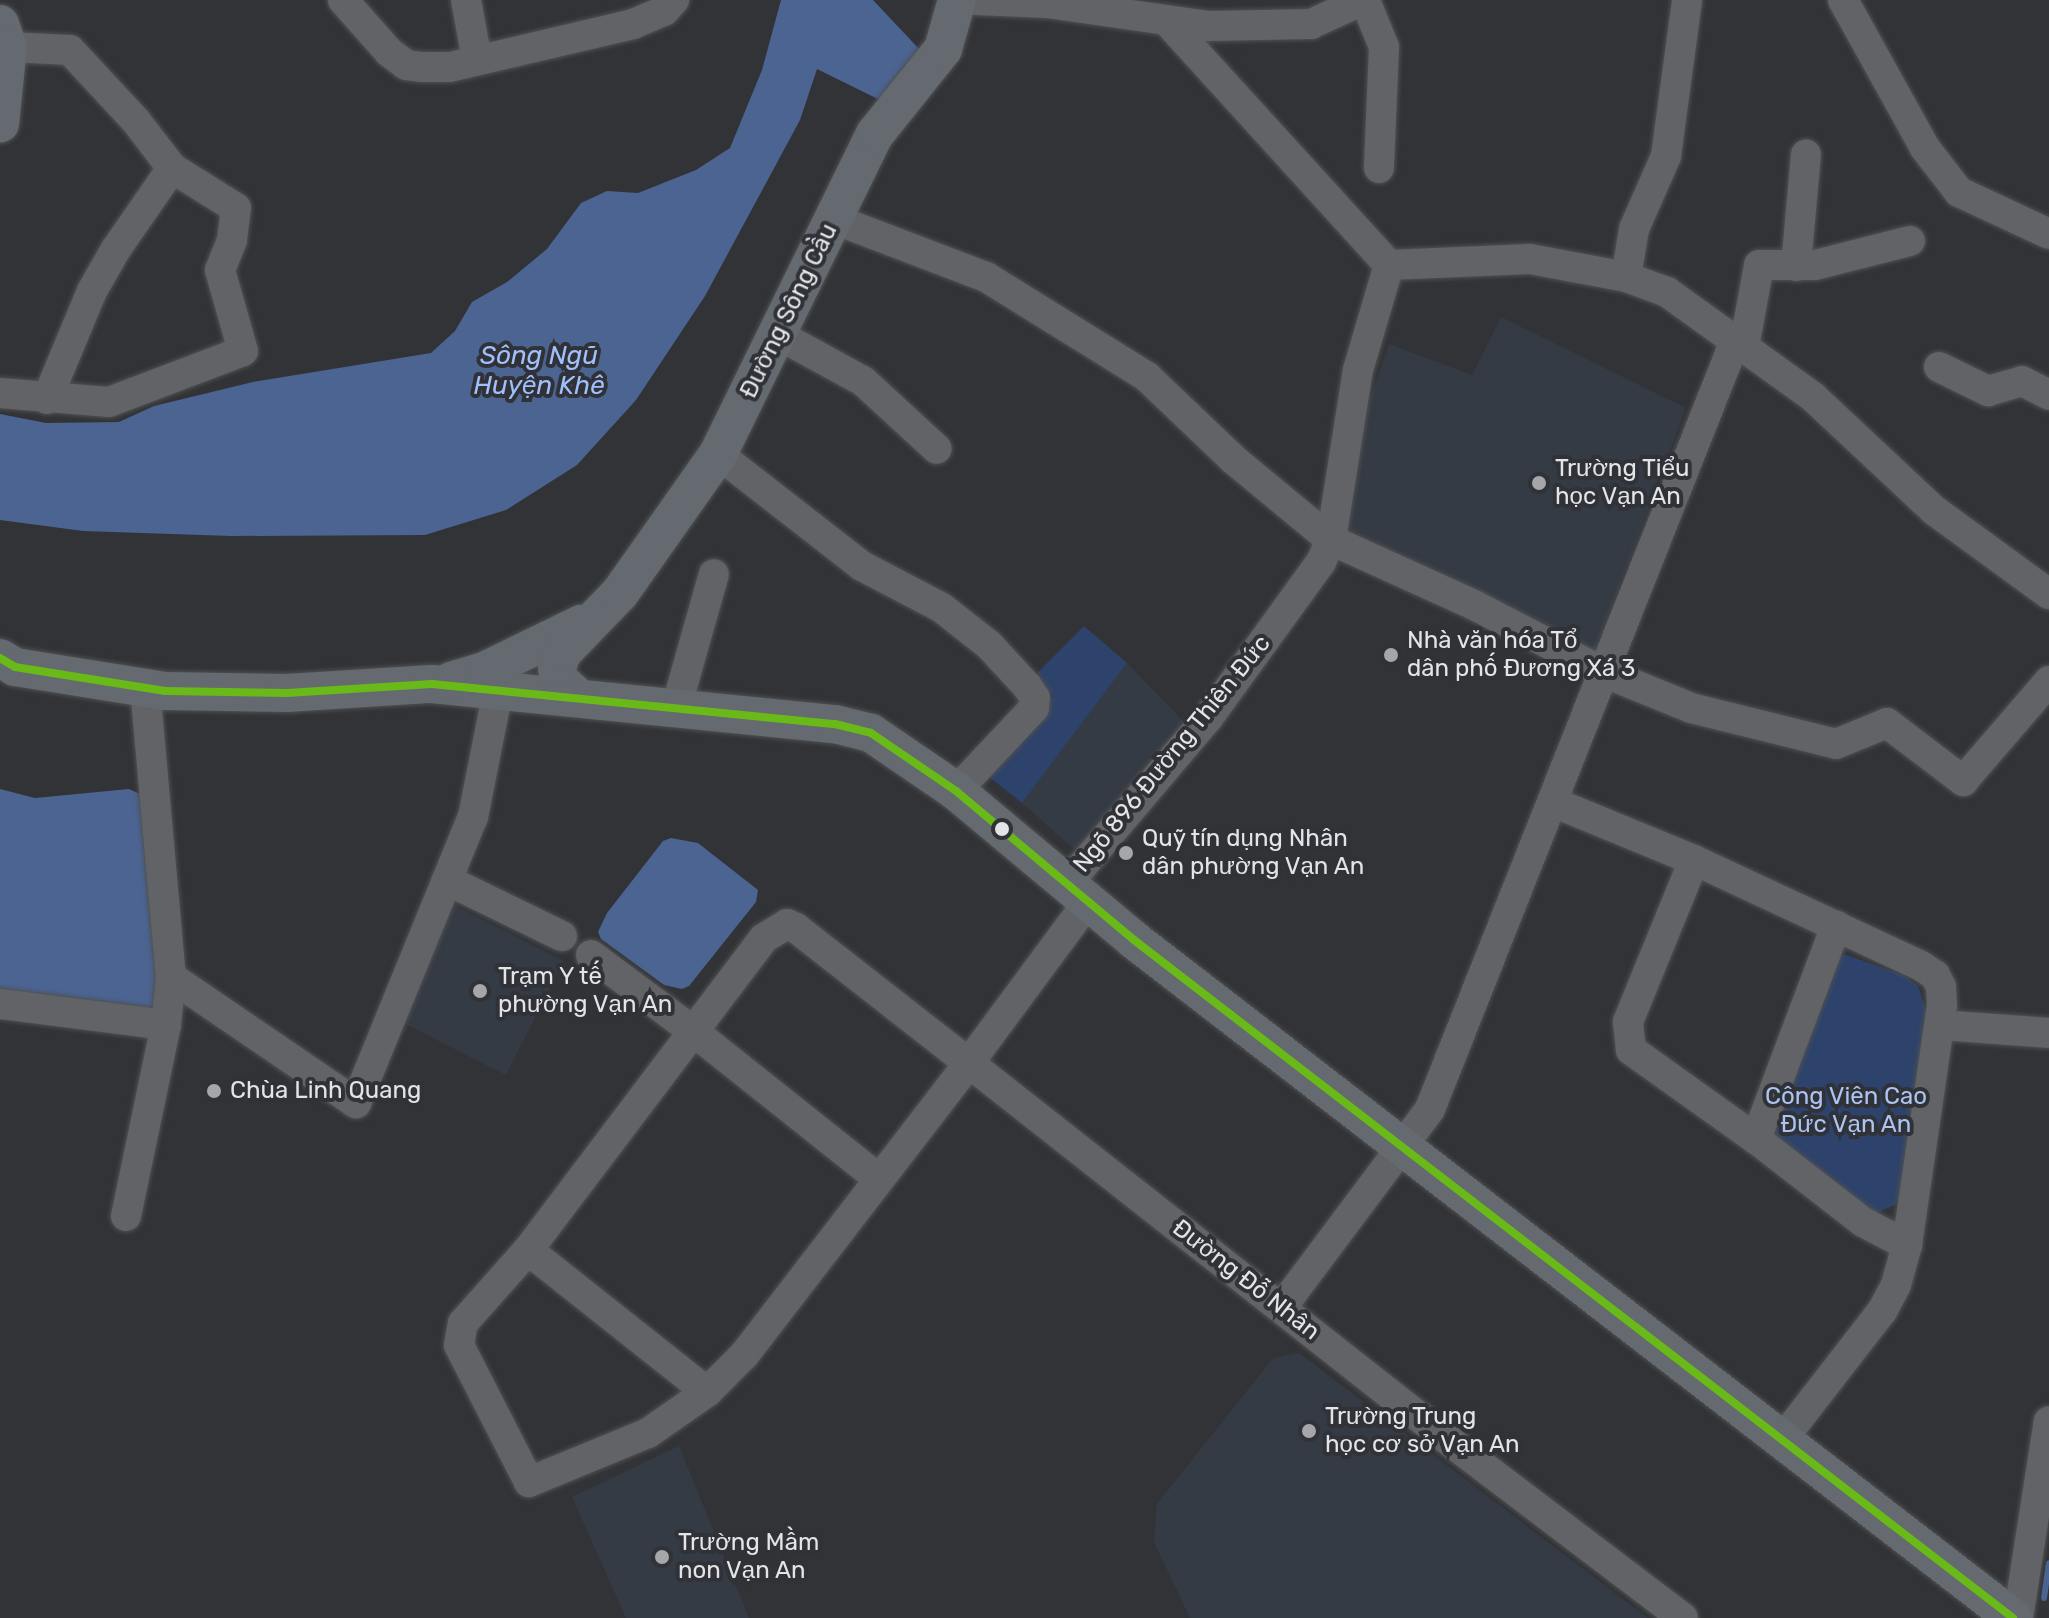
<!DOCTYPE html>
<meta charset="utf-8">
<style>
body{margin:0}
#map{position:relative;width:2049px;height:1618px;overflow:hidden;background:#323336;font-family:Rubik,sans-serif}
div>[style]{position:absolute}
.built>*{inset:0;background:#353b44;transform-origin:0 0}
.green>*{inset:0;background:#2e436b}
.water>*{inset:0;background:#4b6491}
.stream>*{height:6px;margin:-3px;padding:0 3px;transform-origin:3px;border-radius:3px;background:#4b6491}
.roads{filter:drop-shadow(0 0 2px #4f5052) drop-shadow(0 0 2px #4f5052)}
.minor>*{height:30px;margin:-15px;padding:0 15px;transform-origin:15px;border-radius:15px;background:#626366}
.major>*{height:38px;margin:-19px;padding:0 19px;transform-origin:19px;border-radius:19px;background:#656970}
.bus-1>*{height:8px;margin:-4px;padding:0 4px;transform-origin:4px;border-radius:4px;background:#69b919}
.dots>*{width:22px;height:22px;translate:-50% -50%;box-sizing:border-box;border:4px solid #303238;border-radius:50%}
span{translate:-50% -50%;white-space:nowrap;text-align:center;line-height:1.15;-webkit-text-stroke:8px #303238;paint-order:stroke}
.street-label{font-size:24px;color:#e2e4e8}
.poi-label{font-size:24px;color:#e2e4e8}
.left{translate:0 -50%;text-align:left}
.park-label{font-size:24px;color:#abc4f1}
.water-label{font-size:26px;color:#a0c0fc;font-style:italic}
</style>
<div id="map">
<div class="built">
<i style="clip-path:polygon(1501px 317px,1686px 408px,1591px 660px,1339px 538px,1369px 402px,1389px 344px,1472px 375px)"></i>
<i style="clip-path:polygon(1127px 663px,1189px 727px,1083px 857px,1022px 803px)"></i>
<i style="left:448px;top:902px;width:130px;height:128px;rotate:27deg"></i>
<i style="clip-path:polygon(1299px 1353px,1648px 1618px,1190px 1618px,1154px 1542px,1157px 1504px,1273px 1358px)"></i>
<i style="clip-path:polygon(679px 1446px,749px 1618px,626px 1618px,572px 1497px)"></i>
</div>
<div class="green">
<i style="clip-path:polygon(1084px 626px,1127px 663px,1022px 803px,987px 775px,1053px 696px,1037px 673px)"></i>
<i style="clip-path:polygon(1844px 954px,1903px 975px,1918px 986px,1926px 1009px,1899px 1198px,1895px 1205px,1879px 1212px,1871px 1213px,1772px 1135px,1838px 959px)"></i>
</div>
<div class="water">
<i style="clip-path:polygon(781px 0,873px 0,921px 51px,884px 102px,817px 69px,800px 120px,705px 296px,636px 400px,577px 465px,506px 510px,425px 535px,231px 536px,83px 531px,0 520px,0 414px,46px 423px,119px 422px,154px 406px,253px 382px,431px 353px,455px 331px,472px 302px,507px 282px,547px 249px,581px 203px,607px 191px,638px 193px,696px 170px,730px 148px,762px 70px)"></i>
<i style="clip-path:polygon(0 789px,35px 798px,129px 789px,142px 795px,160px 996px,151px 1008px,141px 1012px,0 994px)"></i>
<i style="clip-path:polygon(671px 838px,698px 843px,758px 890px,756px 902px,689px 986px,682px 989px,664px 985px,601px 939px,598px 932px,607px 913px,663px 841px)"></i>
</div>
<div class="stream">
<i style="left:2044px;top:1598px;width:35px;rotate:-82deg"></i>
</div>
<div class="roads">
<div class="minor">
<i style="left:343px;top:0;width:69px;rotate:48.5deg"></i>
<i style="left:389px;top:52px;width:21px;rotate:37deg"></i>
<i style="left:406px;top:65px;width:17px;rotate:7deg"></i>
<i style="left:423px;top:67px;width:27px"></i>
<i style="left:450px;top:67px;width:188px;rotate:-13.2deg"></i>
<i style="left:633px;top:24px;width:34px;rotate:-23deg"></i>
<i style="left:664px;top:11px;width:15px;rotate:-48deg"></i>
<i style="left:466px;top:0;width:61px;rotate:79.6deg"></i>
<i style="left:976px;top:0;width:71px;rotate:2.4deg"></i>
<i style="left:1047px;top:3px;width:164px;rotate:8.1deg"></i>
<i style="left:1209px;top:26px;width:102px;rotate:-1.1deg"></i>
<i style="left:1311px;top:24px;width:57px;rotate:-24.8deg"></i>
<i style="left:1365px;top:0;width:51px;rotate:68deg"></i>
<i style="left:1384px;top:47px;width:121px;rotate:92.4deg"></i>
<i style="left:1843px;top:0;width:169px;rotate:61deg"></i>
<i style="left:1925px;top:148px;width:56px;rotate:52.3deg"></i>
<i style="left:1959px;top:192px;width:99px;rotate:25deg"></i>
<i style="left:1166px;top:20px;width:331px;rotate:47.7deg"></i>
<i style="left:834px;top:219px;width:163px;rotate:20.9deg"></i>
<i style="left:986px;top:277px;width:190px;rotate:31.8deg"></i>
<i style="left:1147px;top:377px;width:119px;rotate:43.6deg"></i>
<i style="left:1233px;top:459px;width:127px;rotate:39.6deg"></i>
<i style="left:1331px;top:540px;width:157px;rotate:24.4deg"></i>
<i style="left:1474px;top:605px;width:145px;rotate:27.4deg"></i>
<i style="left:1603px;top:672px;width:95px;rotate:22.2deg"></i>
<i style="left:1691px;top:708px;width:149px;rotate:13.9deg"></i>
<i style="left:1836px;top:744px;width:55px;rotate:-22.4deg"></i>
<i style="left:1887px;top:723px;width:96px;rotate:37.3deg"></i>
<i style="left:1963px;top:781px;width:132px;rotate:-49.3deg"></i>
<i style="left:1389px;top:265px;width:141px;rotate:-2.4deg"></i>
<i style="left:1530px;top:259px;width:98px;rotate:10.6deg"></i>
<i style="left:1626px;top:277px;width:44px;rotate:20.1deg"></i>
<i style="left:1667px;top:292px;width:180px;rotate:35.7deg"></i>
<i style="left:1813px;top:397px;width:167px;rotate:43.1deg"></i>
<i style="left:1935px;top:511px;width:141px;rotate:36.1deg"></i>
<i style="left:1796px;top:266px;width:112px;rotate:-84.9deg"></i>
<i style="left:1626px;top:277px;width:49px;rotate:-80.5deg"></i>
<i style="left:1634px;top:229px;width:80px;rotate:-66.3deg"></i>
<i style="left:1666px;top:156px;width:157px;rotate:-82.3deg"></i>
<i style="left:777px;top:334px;width:98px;rotate:28.7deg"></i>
<i style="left:863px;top:381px;width:100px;rotate:42.6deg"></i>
<i style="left:1744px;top:347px;width:83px;rotate:-79.6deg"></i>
<i style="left:1759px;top:265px;width:56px"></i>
<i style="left:1815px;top:265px;width:98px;rotate:-14.2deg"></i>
<i style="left:1939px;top:367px;width:55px;rotate:26.1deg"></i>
<i style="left:1988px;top:391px;width:35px;rotate:-16deg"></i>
<i style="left:2022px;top:381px;width:30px;rotate:27deg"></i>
<i style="left:0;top:393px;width:109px;rotate:4.7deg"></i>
<i style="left:109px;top:402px;width:143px;rotate:-20.8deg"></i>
<i style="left:243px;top:351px;width:84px;rotate:-105.9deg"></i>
<i style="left:220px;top:270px;width:32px;rotate:-68deg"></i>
<i style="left:232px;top:240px;width:32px;rotate:-83deg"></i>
<i style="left:236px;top:208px;width:75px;rotate:-148deg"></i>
<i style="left:172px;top:168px;width:59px;rotate:-127.5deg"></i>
<i style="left:136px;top:121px;width:97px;rotate:-132.9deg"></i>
<i style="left:70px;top:50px;width:62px;rotate:-177.2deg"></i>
<i style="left:47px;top:399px;width:117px;rotate:-67.4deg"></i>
<i style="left:92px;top:291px;width:48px;rotate:-60.3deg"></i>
<i style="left:116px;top:249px;width:98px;rotate:-55.3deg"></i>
<i style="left:718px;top:454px;width:182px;rotate:37.9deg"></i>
<i style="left:862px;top:566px;width:90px;rotate:27.7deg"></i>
<i style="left:942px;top:608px;width:60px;rotate:38.2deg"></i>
<i style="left:989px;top:645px;width:56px;rotate:47.2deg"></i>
<i style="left:1027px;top:686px;width:14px;rotate:56deg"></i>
<i style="left:1035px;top:698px;width:10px;rotate:96deg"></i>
<i style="left:1034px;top:708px;width:114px;rotate:133.2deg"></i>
<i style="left:145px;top:687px;width:291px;rotate:84.9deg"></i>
<i style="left:171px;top:977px;width:224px;rotate:34.3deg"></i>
<i style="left:356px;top:1103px;width:309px;rotate:-67.8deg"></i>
<i style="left:473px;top:817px;width:128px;rotate:-78.8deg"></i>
<i style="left:676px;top:708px;width:139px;rotate:-74.2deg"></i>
<i style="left:1553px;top:802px;width:152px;rotate:22.4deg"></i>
<i style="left:1694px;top:860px;width:251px;rotate:25deg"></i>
<i style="left:1921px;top:966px;width:17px;rotate:33deg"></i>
<i style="left:1935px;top:975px;width:13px;rotate:63deg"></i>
<i style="left:1941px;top:987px;width:18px;rotate:87deg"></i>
<i style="left:1942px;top:1005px;width:243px;rotate:98.3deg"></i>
<i style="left:1907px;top:1245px;width:41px;rotate:105.4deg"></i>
<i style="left:1896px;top:1285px;width:30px;rotate:118deg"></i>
<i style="left:1882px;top:1311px;width:163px;rotate:127.8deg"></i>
<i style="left:1694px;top:860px;width:175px;rotate:112.2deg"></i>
<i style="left:1628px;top:1022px;width:28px;rotate:84deg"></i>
<i style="left:1631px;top:1050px;width:153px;rotate:35.5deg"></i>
<i style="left:1756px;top:1139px;width:135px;rotate:37.8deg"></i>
<i style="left:1863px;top:1222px;width:50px;rotate:27.6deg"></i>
<i style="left:447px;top:880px;width:128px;rotate:26deg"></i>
<i style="left:1067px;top:884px;width:218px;rotate:-49.7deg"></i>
<i style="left:1208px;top:718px;width:193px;rotate:-54.1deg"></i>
<i style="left:1321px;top:562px;width:24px;rotate:-66deg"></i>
<i style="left:1331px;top:540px;width:172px;rotate:-81deg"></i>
<i style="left:1358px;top:370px;width:109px;rotate:-73.6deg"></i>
<i style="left:1088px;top:902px;width:200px;rotate:126.5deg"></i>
<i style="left:969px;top:1063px;width:608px;rotate:38.19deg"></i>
<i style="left:1447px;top:1439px;width:296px;rotate:37.2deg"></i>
<i style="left:787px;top:924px;width:10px;rotate:24deg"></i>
<i style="left:796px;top:928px;width:219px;rotate:38deg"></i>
<i style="left:969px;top:1063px;width:369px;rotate:127.6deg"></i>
<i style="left:744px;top:1355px;width:52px;rotate:135deg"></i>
<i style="left:707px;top:1392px;width:72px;rotate:145.2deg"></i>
<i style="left:648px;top:1433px;width:129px;rotate:157.6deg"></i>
<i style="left:529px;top:1482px;width:154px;rotate:-117.1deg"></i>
<i style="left:459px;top:1345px;width:22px;rotate:-80deg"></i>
<i style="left:463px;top:1323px;width:98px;rotate:-48.3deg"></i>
<i style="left:528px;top:1250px;width:391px;rotate:-52.9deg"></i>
<i style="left:764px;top:938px;width:27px;rotate:-31deg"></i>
<i style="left:591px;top:955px;width:127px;rotate:36.7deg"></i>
<i style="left:693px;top:1031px;width:238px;rotate:38.5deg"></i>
<i style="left:0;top:1004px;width:167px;rotate:7.2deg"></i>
<i style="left:1940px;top:1025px;width:109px;rotate:4.2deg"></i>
<i style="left:1756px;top:1139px;width:228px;rotate:-69.4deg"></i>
<i style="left:126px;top:1216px;width:195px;rotate:-78.2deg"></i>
<i style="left:166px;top:1025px;width:48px;rotate:-84.1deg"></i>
<i style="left:528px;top:1250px;width:228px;rotate:38.4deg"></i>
<i style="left:1282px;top:1307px;width:247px;rotate:-53.2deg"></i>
<i style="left:1430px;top:1109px;width:826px;rotate:-68.34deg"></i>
<i style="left:2018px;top:1618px;width:199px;rotate:-81.1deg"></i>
</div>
<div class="major">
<i style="left:0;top:24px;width:24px;rotate:71deg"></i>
<i style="left:8px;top:47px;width:77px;rotate:95.9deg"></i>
<i style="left:0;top:658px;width:17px;rotate:31deg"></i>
<i style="left:15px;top:667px;width:152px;rotate:9.1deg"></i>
<i style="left:165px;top:691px;width:122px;rotate:0.9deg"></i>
<i style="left:287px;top:693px;width:145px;rotate:-3.6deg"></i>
<i style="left:432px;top:684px;width:405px;rotate:5.7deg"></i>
<i style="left:835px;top:724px;width:37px;rotate:14deg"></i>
<i style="left:871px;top:733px;width:103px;rotate:34.3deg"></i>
<i style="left:956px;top:791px;width:232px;rotate:39.9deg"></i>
<i style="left:1134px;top:940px;width:1110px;rotate:37.64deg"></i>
<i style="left:451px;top:681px;width:34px;rotate:-17deg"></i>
<i style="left:484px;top:671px;width:108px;rotate:-25.9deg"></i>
<i style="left:579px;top:698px;width:27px;rotate:-138deg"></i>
<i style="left:559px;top:680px;width:12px;rotate:-99deg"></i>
<i style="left:557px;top:668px;width:16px;rotate:-72deg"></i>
<i style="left:562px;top:653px;width:83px;rotate:-46deg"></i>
<i style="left:620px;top:593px;width:170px;rotate:-54.8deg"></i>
<i style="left:718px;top:454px;width:356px;rotate:-63.9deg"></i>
<i style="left:875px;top:134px;width:109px;rotate:-51.3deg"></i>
<i style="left:943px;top:49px;width:51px;rotate:-74.1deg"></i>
</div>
</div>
<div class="bus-1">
<i style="left:0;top:658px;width:17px;rotate:31deg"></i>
<i style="left:15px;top:667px;width:152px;rotate:9.1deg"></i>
<i style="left:165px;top:691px;width:122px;rotate:0.9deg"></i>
<i style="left:287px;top:693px;width:145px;rotate:-3.6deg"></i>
<i style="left:432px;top:684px;width:405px;rotate:5.7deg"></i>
<i style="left:835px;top:724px;width:37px;rotate:14deg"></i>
<i style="left:871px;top:733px;width:103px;rotate:34.3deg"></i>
<i style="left:956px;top:791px;width:232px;rotate:39.9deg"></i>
<i style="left:1134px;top:940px;width:1110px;rotate:37.64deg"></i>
</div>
<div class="dots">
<i style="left:1539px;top:483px;background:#a4a6aa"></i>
<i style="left:1391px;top:655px;background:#a4a6aa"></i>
<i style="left:1002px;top:829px;background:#e2e4e8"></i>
<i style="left:1126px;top:853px;background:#a4a6aa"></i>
<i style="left:480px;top:991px;background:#a4a6aa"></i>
<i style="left:214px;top:1091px;background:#a4a6aa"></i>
<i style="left:1309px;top:1431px;background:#a4a6aa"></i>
<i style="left:662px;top:1557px;background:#a4a6aa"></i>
</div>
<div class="street-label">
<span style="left:789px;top:311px;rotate:-64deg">Đường Sông Cầu</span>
<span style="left:1172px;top:754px;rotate:-51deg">Ngõ 896 Đường Thiên Đức</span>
<span style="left:1246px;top:1280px;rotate:38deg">Đường Đỗ Nhân</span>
</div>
<div class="poi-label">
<span class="left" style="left:1555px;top:483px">Trường Tiểu<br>học Vạn An</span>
<span class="left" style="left:1407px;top:655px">Nhà văn hóa Tổ<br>dân phố Đương Xá 3</span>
<span class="left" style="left:1142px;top:853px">Quỹ tín dụng Nhân<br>dân phường Vạn An</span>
<span class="left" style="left:498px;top:991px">Trạm Y tế<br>phường Vạn An</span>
<span class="left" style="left:230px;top:1091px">Chùa Linh Quang</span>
<span class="left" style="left:1325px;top:1431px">Trường Trung<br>học cơ sở Vạn An</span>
<span class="left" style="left:678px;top:1557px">Trường Mầm<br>non Vạn An</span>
</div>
<div class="park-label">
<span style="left:1846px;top:1111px">Công Viên Cao<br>Đức Vạn An</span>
</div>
<div class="water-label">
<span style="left:539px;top:371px">Sông Ngũ<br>Huyện Khê</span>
</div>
</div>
